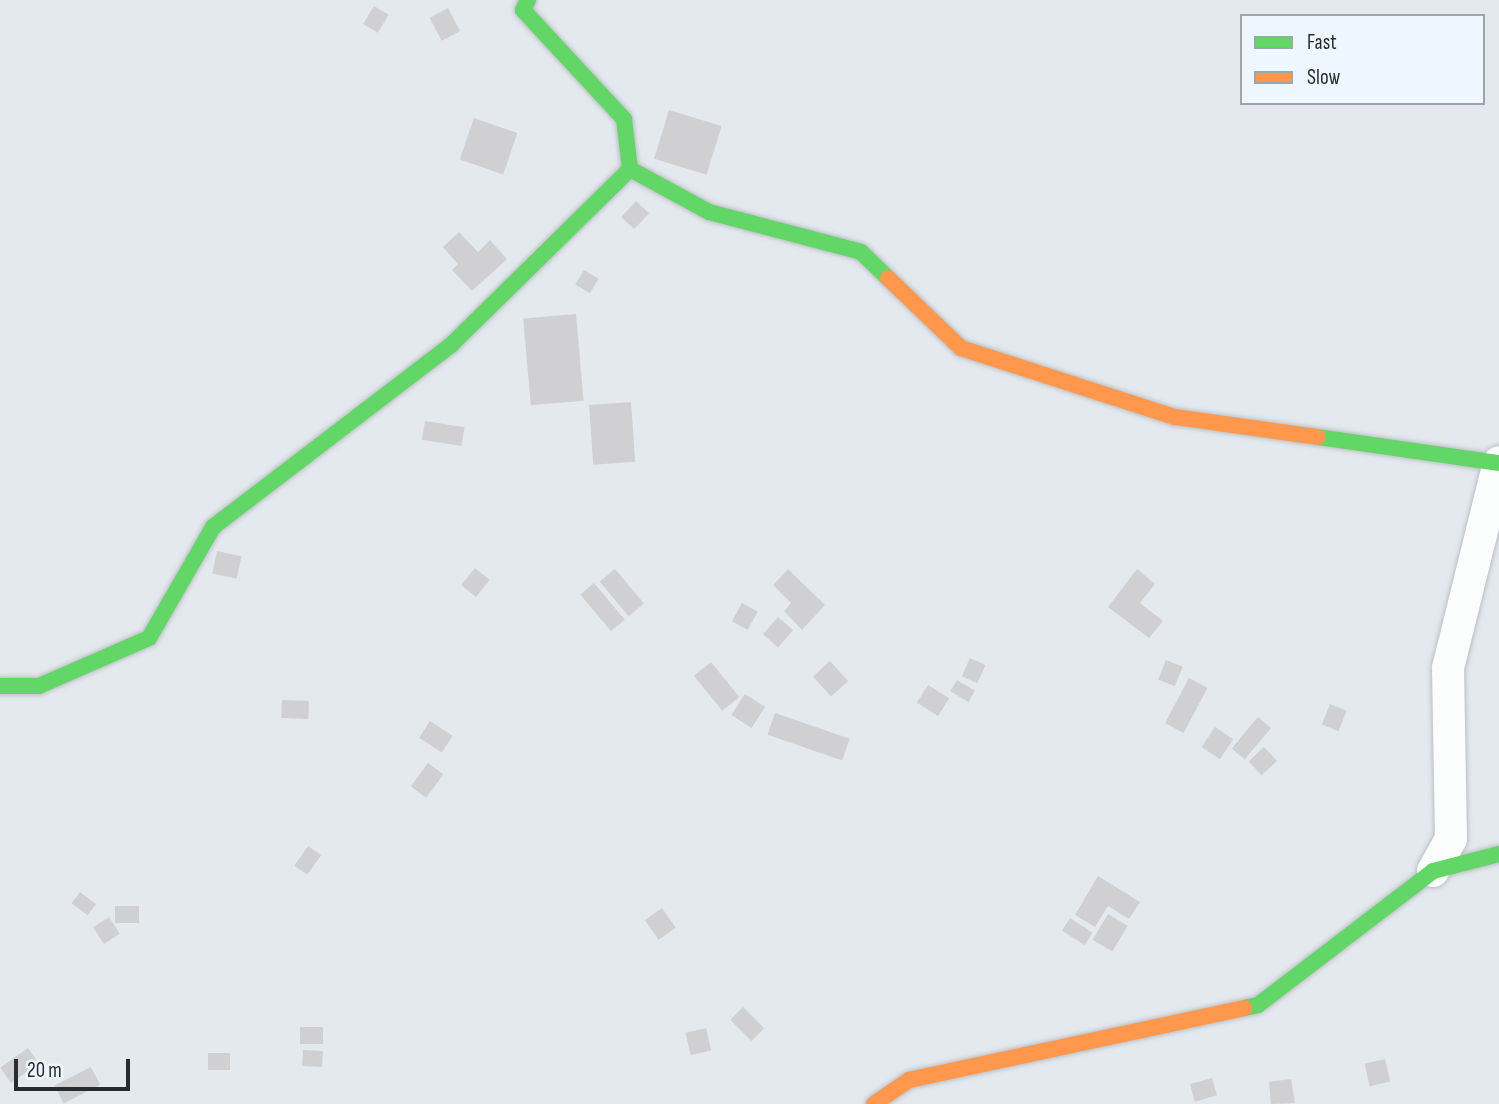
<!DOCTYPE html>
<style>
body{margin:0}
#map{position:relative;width:1499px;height:1104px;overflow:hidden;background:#e4e9ee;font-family:"Sofia Sans Condensed",sans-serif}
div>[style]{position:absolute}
.building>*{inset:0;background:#d0d0d2;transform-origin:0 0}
.roads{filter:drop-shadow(0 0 2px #bcc0c4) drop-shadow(0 0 2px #bcc0c4)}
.street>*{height:32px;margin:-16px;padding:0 16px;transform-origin:16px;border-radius:16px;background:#fbfcfc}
.fast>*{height:16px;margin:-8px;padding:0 8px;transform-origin:8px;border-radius:8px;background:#63d668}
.slow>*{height:16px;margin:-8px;padding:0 8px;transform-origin:8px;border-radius:8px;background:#ff974d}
span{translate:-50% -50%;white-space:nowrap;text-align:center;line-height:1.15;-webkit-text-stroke:5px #eef7ff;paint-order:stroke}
.legend{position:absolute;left:1240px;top:14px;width:245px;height:91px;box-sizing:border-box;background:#eef7ff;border:2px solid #9fa6ab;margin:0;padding:9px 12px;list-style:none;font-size:21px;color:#282c2e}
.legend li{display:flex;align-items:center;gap:14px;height:35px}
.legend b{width:35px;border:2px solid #9fa6ab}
.scale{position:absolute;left:14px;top:1059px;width:116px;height:32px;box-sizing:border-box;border:4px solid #282c2e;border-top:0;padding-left:9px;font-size:21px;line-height:24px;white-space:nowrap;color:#282c2e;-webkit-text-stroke:5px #eef7ff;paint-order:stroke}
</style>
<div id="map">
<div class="building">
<i style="left:374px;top:6px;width:17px;height:21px;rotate:31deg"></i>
<i style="left:448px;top:8px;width:26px;height:21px;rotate:62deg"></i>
<i style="left:669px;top:110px;width:55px;height:51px;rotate:17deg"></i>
<i style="left:474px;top:118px;width:46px;height:44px;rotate:19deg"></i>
<i style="left:636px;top:201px;width:18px;height:22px;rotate:43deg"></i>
<i style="clip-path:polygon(459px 232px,478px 252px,490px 240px,507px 259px,472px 291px,452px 270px,458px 264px,443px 247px)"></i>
<i style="left:584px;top:270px;width:17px;height:17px;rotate:31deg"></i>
<i style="left:576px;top:314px;width:87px;height:53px;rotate:85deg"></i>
<i style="left:631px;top:402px;width:60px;height:42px;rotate:86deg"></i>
<i style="left:425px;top:421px;width:40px;height:19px;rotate:9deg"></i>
<i style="left:217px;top:551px;width:25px;height:23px;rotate:12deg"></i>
<i style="left:475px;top:568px;width:19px;height:22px;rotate:39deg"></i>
<i style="left:615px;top:569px;width:45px;height:20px;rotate:50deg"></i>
<i style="clip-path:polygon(788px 569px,825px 605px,802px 630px,784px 611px,791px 603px,773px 585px)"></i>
<i style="clip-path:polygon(1137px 569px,1155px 584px,1140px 603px,1163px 621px,1149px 638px,1108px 607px)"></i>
<i style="left:594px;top:583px;width:48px;height:18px;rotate:50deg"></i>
<i style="left:742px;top:603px;width:18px;height:21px;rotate:29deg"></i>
<i style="left:778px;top:617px;width:20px;height:23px;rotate:41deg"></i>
<i style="left:970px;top:658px;width:17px;height:20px;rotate:24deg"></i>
<i style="left:1166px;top:660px;width:18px;height:21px;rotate:22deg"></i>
<i style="left:830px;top:661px;width:27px;height:23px;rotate:48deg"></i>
<i style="left:711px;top:662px;width:45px;height:22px;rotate:51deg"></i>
<i style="left:1189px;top:678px;width:21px;height:51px;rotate:28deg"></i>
<i style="left:957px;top:680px;width:21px;height:13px;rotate:31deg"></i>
<i style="left:928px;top:685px;width:25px;height:21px;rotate:32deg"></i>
<i style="left:745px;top:694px;width:24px;height:25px;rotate:33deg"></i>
<i style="left:282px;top:700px;width:27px;height:18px;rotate:2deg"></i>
<i style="left:1330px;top:704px;width:18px;height:22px;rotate:22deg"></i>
<i style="left:775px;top:713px;width:79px;height:23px;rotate:19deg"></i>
<i style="left:1258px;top:717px;width:17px;height:41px;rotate:40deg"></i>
<i style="left:430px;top:721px;width:27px;height:20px;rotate:33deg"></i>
<i style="left:1215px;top:727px;width:22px;height:24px;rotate:34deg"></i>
<i style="left:1264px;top:747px;width:19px;height:21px;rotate:47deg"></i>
<i style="left:428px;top:763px;width:19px;height:29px;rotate:36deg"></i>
<i style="left:308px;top:846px;width:16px;height:24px;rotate:35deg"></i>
<i style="clip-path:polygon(1098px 876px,1140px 902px,1129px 919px,1108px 906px,1095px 927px,1075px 915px)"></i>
<i style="left:80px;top:892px;width:20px;height:14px;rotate:37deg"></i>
<i style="left:115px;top:906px;width:24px;height:17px"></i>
<i style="left:662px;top:908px;width:24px;height:21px;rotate:55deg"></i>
<i style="left:1108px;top:914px;width:23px;height:30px;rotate:31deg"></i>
<i style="left:109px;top:917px;width:20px;height:19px;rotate:57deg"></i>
<i style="left:1070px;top:918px;width:27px;height:15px;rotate:33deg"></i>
<i style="left:743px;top:1007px;width:30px;height:18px;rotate:45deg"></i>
<i style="left:300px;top:1027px;width:23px;height:17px"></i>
<i style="left:706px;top:1028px;width:23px;height:21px;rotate:77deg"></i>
<i style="left:28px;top:1048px;width:19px;height:34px;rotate:55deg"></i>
<i style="left:303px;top:1050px;width:20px;height:16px;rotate:3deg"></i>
<i style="left:208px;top:1053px;width:22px;height:17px"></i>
<i style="left:1385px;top:1059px;width:23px;height:21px;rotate:77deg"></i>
<i style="left:91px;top:1067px;width:20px;height:41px;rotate:63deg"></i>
<i style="left:1212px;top:1078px;width:18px;height:23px;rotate:74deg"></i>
<i style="clip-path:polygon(1291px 1079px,1295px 1103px,1271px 1104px,1269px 1082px)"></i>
</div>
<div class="roads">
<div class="street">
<i style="left:1433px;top:871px;width:37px;rotate:-61deg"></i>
<i style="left:1451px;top:839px;width:171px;rotate:-91deg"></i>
<i style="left:1448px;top:668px;width:212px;rotate:-76.1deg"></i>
</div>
<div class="fast">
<i style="left:528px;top:0;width:11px;rotate:117deg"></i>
<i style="left:523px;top:10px;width:149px;rotate:47.2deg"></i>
<i style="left:624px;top:119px;width:50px;rotate:83.2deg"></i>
<i style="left:630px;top:169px;width:90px;rotate:28.6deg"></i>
<i style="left:709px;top:212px;width:157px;rotate:14.7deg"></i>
<i style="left:861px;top:252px;width:37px;rotate:44deg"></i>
<i style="left:1318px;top:437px;width:182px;rotate:8.2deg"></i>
<i style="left:0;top:686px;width:39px"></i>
<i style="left:39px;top:686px;width:120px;rotate:-23.6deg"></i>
<i style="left:149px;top:638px;width:128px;rotate:-60deg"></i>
<i style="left:213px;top:527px;width:300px;rotate:-37.4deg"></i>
<i style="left:451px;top:345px;width:251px;rotate:-44.5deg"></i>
<i style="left:1244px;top:1008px;width:14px;rotate:-12deg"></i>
<i style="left:1258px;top:1005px;width:220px;rotate:-37.4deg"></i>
<i style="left:1433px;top:871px;width:68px;rotate:-14.4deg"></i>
</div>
<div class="slow">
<i style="left:888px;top:278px;width:101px;rotate:43.8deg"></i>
<i style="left:961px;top:348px;width:225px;rotate:17.9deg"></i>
<i style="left:1175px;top:417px;width:144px;rotate:8deg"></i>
<i style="left:874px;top:1104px;width:42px;rotate:-34.4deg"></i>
<i style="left:909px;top:1080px;width:343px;rotate:-12.1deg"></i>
</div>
</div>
<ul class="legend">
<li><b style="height:9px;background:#63d668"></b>Fast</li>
<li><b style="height:9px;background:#ff974d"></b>Slow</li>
</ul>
<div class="scale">20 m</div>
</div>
